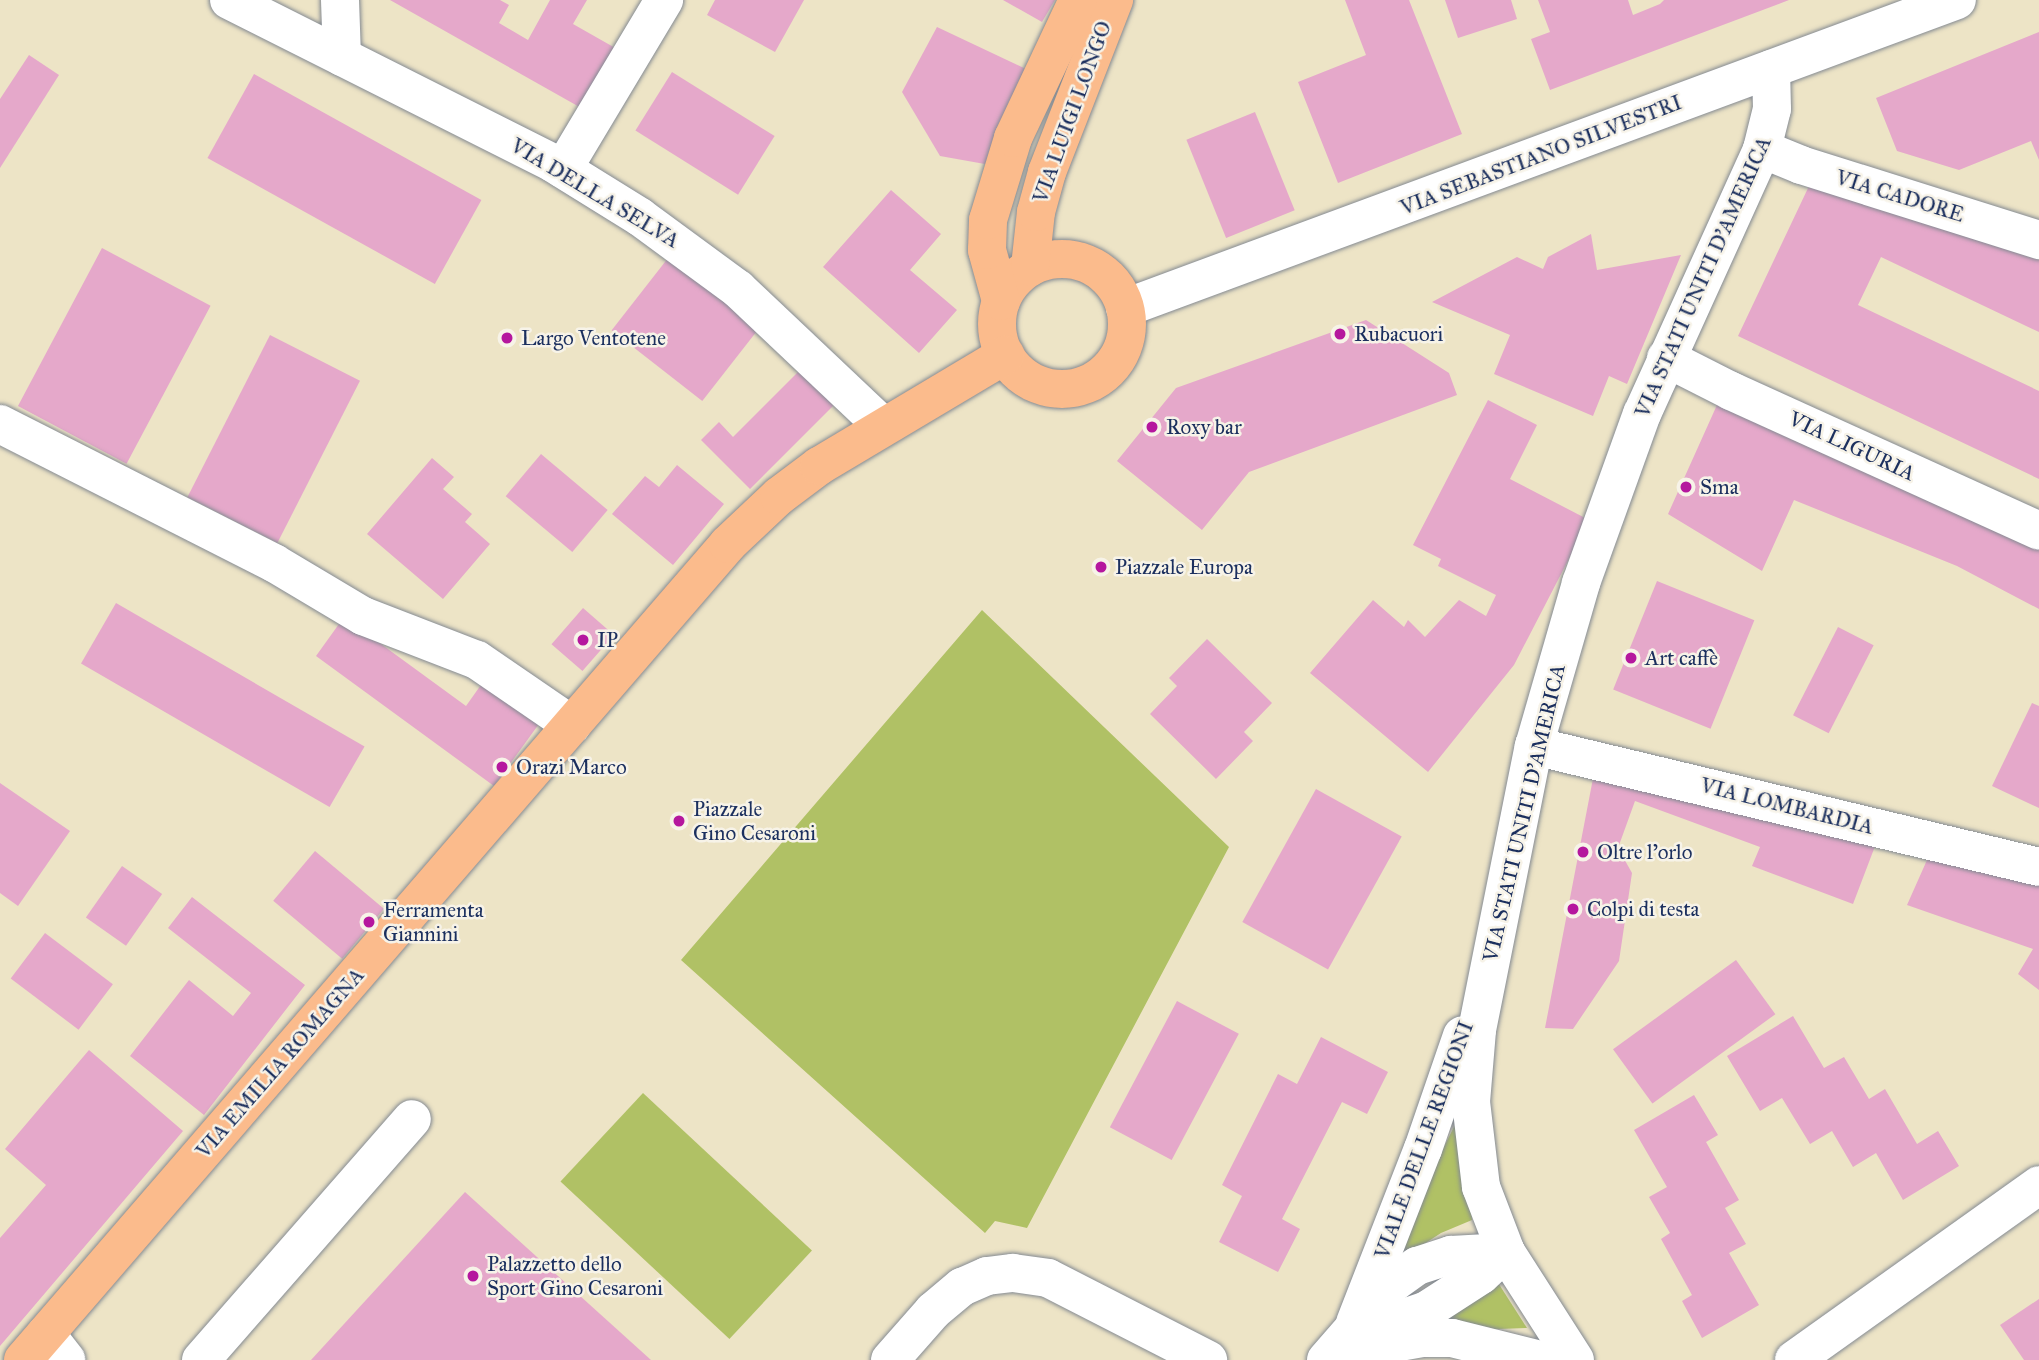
<!DOCTYPE html>
<meta charset="utf-8">
<style>
body{margin:0}
#map{position:relative;width:2039px;height:1360px;overflow:hidden;background:#ede4c6;font-family:"IM FELL Great Primer",serif}
div>[style]{position:absolute}
.green>*{inset:0;background:#b0c165;transform-origin:0 0}
.building>*{inset:0;background:#e5a8ca;transform-origin:0 0}
.roads{filter:drop-shadow(0 0 2px #848a92) drop-shadow(0 0 2px #848a92)}
.minor>*{height:38px;margin:-19px;padding:0 19px;transform-origin:19px;border-radius:19px;background:#fff}
.major>*{height:38px;margin:-19px;padding:0 19px;transform-origin:19px;border-radius:19px;background:#fbbb8c}
.major>.ring{margin:-19px;padding:0;box-sizing:content-box;background:none;border:38px solid #fbbb8c;border-radius:50%}
.dots>*{width:19px;height:19px;translate:-50% -50%;box-sizing:border-box;border:4px solid #f7f3e8;border-radius:50%}
span{translate:-50% -50%;white-space:nowrap;text-align:center;line-height:1.15;-webkit-text-stroke:5px #f7f3e8;paint-order:stroke}
.street-label{font-size:21px;color:#1b2f5e}
.poi-label{font-size:21px;color:#1b2f5e}
.left{translate:0 -50%;text-align:left}
</style>
<div id="map">
<div class="green">
<i style="clip-path:polygon(982px 610px,1229px 847px,1027px 1228px,995px 1221px,985px 1233px,681px 960px)"></i>
<i style="left:643px;top:1093px;width:231px;height:121px;rotate:43deg"></i>
<i style="clip-path:polygon(1465px 1105px,1472px 1220px,1441px 1233px,1381px 1272px)"></i>
<i style="clip-path:polygon(1495px 1278px,1527px 1328px,1445px 1331px,1438px 1319px)"></i>
</div>
<div class="building">
<i style="clip-path:polygon(390px 0,500px 0,509px 5px,499px 23px,528px 40px,550px 0,587px 0,573px 24px,617px 49px,583px 109px)"></i>
<i style="clip-path:polygon(715px 0,804px 0,775px 52px,707px 15px)"></i>
<i style="clip-path:polygon(1003px 0,1055px 0,1042px 22px)"></i>
<i style="clip-path:polygon(1345px 0,1409px 0,1462px 134px,1338px 183px,1298px 82px,1366px 55px)"></i>
<i style="clip-path:polygon(1445px 0,1511px 0,1517px 19px,1458px 38px)"></i>
<i style="clip-path:polygon(1538px 0,1628px 0,1633px 15px,1660px 4px,1664px 0,1789px 0,1550px 90px,1531px 39px,1550px 32px)"></i>
<i style="clip-path:polygon(937px 27px,1026px 69px,996px 166px,940px 156px,902px 92px)"></i>
<i style="clip-path:polygon(2039px 32px,2039px 160px,2031px 141px,1959px 170px,1897px 151px,1876px 98px)"></i>
<i style="clip-path:polygon(29px 55px,59px 75px,0 168px,0 99px)"></i>
<i style="left:672px;top:72px;width:121px;height:69px;rotate:32deg"></i>
<i style="left:254px;top:74px;width:260px;height:96px;rotate:29deg"></i>
<i style="left:1255px;top:112px;width:106px;height:74px;rotate:68deg"></i>
<i style="clip-path:polygon(1809px 186px,2039px 260px,2039px 332px,1881px 257px,1858px 305px,2039px 391px,2039px 479px,1738px 336px)"></i>
<i style="clip-path:polygon(891px 190px,941px 234px,910px 270px,957px 310px,919px 353px,823px 267px)"></i>
<i style="clip-path:polygon(1591px 234px,1597px 270px,1681px 255px,1627px 384px,1609px 376px,1593px 416px,1494px 374px,1510px 335px,1432px 302px,1517px 257px,1543px 269px,1548px 257px)"></i>
<i style="left:102px;top:248px;width:123px;height:179px;rotate:28deg"></i>
<i style="left:672px;top:253px;width:115px;height:98px;rotate:38deg"></i>
<i style="clip-path:polygon(1366px 320px,1449px 373px,1457px 395px,1249px 472px,1202px 530px,1117px 461px,1176px 388px)"></i>
<i style="left:270px;top:335px;width:101px;height:182px;rotate:27deg"></i>
<i style="clip-path:polygon(802px 368px,836px 403px,750px 489px,701px 440px,719px 422px,733px 437px)"></i>
<i style="clip-path:polygon(1721px 396px,2039px 545px,2039px 609px,1957px 566px,1794px 500px,1762px 571px,1668px 514px)"></i>
<i style="clip-path:polygon(1488px 400px,1537px 425px,1510px 479px,1589px 520px,1514px 665px,1428px 772px,1310px 673px,1373px 600px,1404px 627px,1408px 620px,1425px 637px,1459px 600px,1486px 616px,1496px 595px,1438px 566px,1441px 559px,1413px 545px)"></i>
<i style="left:541px;top:454px;width:87px;height:55px;rotate:40deg"></i>
<i style="clip-path:polygon(432px 458px,454px 477px,443px 489px,472px 514px,465px 522px,490px 544px,443px 599px,367px 534px)"></i>
<i style="clip-path:polygon(677px 465px,724px 504px,673px 565px,612px 514px,645px 476px,659px 487px)"></i>
<i style="left:1657px;top:581px;width:105px;height:117px;rotate:22deg"></i>
<i style="left:116px;top:603px;width:287px;height:70px;rotate:30deg"></i>
<i style="left:583px;top:608px;width:41px;height:48px;rotate:41deg"></i>
<i style="clip-path:polygon(344px 617px,466px 706px,488px 675px,544px 717px,494px 786px,316px 656px)"></i>
<i style="left:1838px;top:627px;width:40px;height:99px;rotate:27deg"></i>
<i style="clip-path:polygon(1207px 639px,1272px 703px,1244px 732px,1253px 741px,1216px 779px,1150px 714px,1177px 686px,1169px 678px)"></i>
<i style="clip-path:polygon(2032px 703px,2039px 706px,2039px 808px,1992px 786px)"></i>
<i style="clip-path:polygon(1595px 768px,1877px 841px,1853px 904px,1752px 866px,1760px 847px,1635px 801px,1618px 848px,1632px 873px,1619px 961px,1573px 1029px,1545px 1028px)"></i>
<i style="clip-path:polygon(0 783px,70px 831px,18px 906px,0 893px)"></i>
<i style="left:1316px;top:789px;width:98px;height:152px;rotate:29deg"></i>
<i style="left:315px;top:851px;width:90px;height:65px;rotate:40deg"></i>
<i style="clip-path:polygon(1931px 851px,2039px 879px,2039px 990px,2018px 974px,2033px 949px,1907px 905px)"></i>
<i style="left:122px;top:866px;width:49px;height:63px;rotate:35deg"></i>
<i style="clip-path:polygon(192px 897px,305px 985px,204px 1115px,130px 1056px,189px 980px,233px 1016px,251px 993px,168px 928px)"></i>
<i style="left:45px;top:933px;width:85px;height:57px;rotate:37deg"></i>
<i style="left:1736px;top:960px;width:67px;height:152px;rotate:54deg"></i>
<i style="left:1177px;top:1001px;width:70px;height:143px;rotate:28deg"></i>
<i style="clip-path:polygon(1793px 1016px,1824px 1068px,1844px 1057px,1869px 1099px,1885px 1089px,1917px 1144px,1938px 1131px,1959px 1166px,1903px 1200px,1876px 1153px,1853px 1167px,1832px 1131px,1810px 1144px,1782px 1098px,1760px 1111px,1727px 1056px)"></i>
<i style="clip-path:polygon(1321px 1037px,1388px 1072px,1367px 1114px,1342px 1102px,1282px 1219px,1300px 1229px,1278px 1272px,1219px 1242px,1242px 1196px,1222px 1185px,1278px 1074px,1297px 1084px)"></i>
<i style="clip-path:polygon(89px 1050px,183px 1131px,0 1346px,0 1238px,46px 1185px,5px 1149px)"></i>
<i style="clip-path:polygon(1694px 1095px,1718px 1135px,1706px 1142px,1739px 1200px,1725px 1208px,1746px 1244px,1729px 1253px,1759px 1305px,1702px 1338px,1682px 1301px,1692px 1295px,1661px 1239px,1670px 1233px,1649px 1197px,1667px 1187px,1634px 1130px)"></i>
<i style="clip-path:polygon(465px 1192px,651px 1360px,311px 1360px)"></i>
<i style="clip-path:polygon(2039px 1299px,2039px 1360px,2024px 1360px,2000px 1325px)"></i>
</div>
<div class="roads">
<div class="minor">
<i style="left:229px;top:0;width:363px;rotate:26.7deg"></i>
<i style="left:553px;top:163px;width:102px;rotate:31.8deg"></i>
<i style="left:640px;top:217px;width:122px;rotate:36.3deg"></i>
<i style="left:738px;top:289px;width:199px;rotate:43.4deg"></i>
<i style="left:340px;top:0;width:57px;rotate:88deg"></i>
<i style="left:1762px;top:149px;width:42px;rotate:22.3deg"></i>
<i style="left:1801px;top:165px;width:250px;rotate:17.5deg"></i>
<i style="left:563px;top:169px;width:197px;rotate:-59.1deg"></i>
<i style="left:1125px;top:308px;width:887px;rotate:-20.31deg"></i>
<i style="left:1666px;top:358px;width:73px;rotate:26.9deg"></i>
<i style="left:1731px;top:391px;width:338px;rotate:24.4deg"></i>
<i style="left:0;top:424px;width:307px;rotate:26.9deg"></i>
<i style="left:274px;top:563px;width:104px;rotate:30.8deg"></i>
<i style="left:363px;top:616px;width:122px;rotate:21.1deg"></i>
<i style="left:477px;top:660px;width:115px;rotate:34.4deg"></i>
<i style="left:1534px;top:746px;width:519px;rotate:13.47deg"></i>
<i style="left:1375px;top:1322px;width:29px;rotate:-8deg"></i>
<i style="left:1404px;top:1318px;width:24px;rotate:-19deg"></i>
<i style="left:1427px;top:1310px;width:64px;rotate:-32.9deg"></i>
<i style="left:1481px;top:1275px;width:34px;rotate:-43deg"></i>
<i style="left:1355px;top:1323px;width:187px;rotate:-68.7deg"></i>
<i style="left:1423px;top:1149px;width:120px;rotate:-71deg"></i>
<i style="left:46px;top:1334px;width:33px;rotate:52deg"></i>
<i style="left:201px;top:1360px;width:320px;rotate:-48.8deg"></i>
<i style="left:890px;top:1360px;width:65px;rotate:-48.7deg"></i>
<i style="left:933px;top:1311px;width:38px;rotate:-40deg"></i>
<i style="left:962px;top:1287px;width:27px;rotate:-24deg"></i>
<i style="left:987px;top:1276px;width:26px;rotate:-7deg"></i>
<i style="left:1013px;top:1273px;width:35px;rotate:8deg"></i>
<i style="left:1048px;top:1278px;width:180px;rotate:27.1deg"></i>
<i style="left:1326px;top:1360px;width:101px;rotate:-49deg"></i>
<i style="left:1392px;top:1284px;width:31px;rotate:-36deg"></i>
<i style="left:1417px;top:1266px;width:36px;rotate:-18deg"></i>
<i style="left:1451px;top:1255px;width:55px;rotate:-3.1deg"></i>
<i style="left:1342px;top:1360px;width:38px;rotate:-22deg"></i>
<i style="left:1377px;top:1346px;width:46px;rotate:-10.1deg"></i>
<i style="left:1422px;top:1338px;width:30px"></i>
<i style="left:1452px;top:1338px;width:91px;rotate:14deg"></i>
<i style="left:1575px;top:1360px;width:128px;rotate:-122.6deg"></i>
<i style="left:1506px;top:1252px;width:70px;rotate:-111deg"></i>
<i style="left:1481px;top:1187px;width:86px;rotate:-96.7deg"></i>
<i style="left:1471px;top:1102px;width:72px;rotate:-85.2deg"></i>
<i style="left:1477px;top:1030px;width:290px;rotate:-78.7deg"></i>
<i style="left:1534px;top:746px;width:170px;rotate:-73.9deg"></i>
<i style="left:1581px;top:583px;width:180px;rotate:-70.2deg"></i>
<i style="left:1642px;top:414px;width:291px;rotate:-65.6deg"></i>
<i style="left:1762px;top:149px;width:41px;rotate:-76deg"></i>
<i style="left:1772px;top:109px;width:40px;rotate:-91.4deg"></i>
<i style="left:1794px;top:1360px;width:301px;rotate:-35.5deg"></i>
</div>
<div class="major">
<i class="ring" style="left:997px;top:259px;width:92px;height:92px"></i>
<i style="left:1030px;top:267px;width:55px;rotate:-83.8deg"></i>
<i style="left:1036px;top:212px;width:41px;rotate:-74.6deg"></i>
<i style="left:1047px;top:172px;width:185px;rotate:-68.7deg"></i>
<i style="left:1001px;top:301px;width:53px;rotate:-105.4deg"></i>
<i style="left:987px;top:250px;width:30px;rotate:-88deg"></i>
<i style="left:988px;top:220px;width:86px;rotate:-73deg"></i>
<i style="left:1013px;top:138px;width:153px;rotate:-64.8deg"></i>
<i style="left:23px;top:1360px;width:1078px;rotate:-49.17deg"></i>
<i style="left:728px;top:544px;width:70px;rotate:-43.3deg"></i>
<i style="left:779px;top:496px;width:50px;rotate:-36.9deg"></i>
<i style="left:819px;top:466px;width:217px;rotate:-30.8deg"></i>
</div>
</div>
<div class="dots">
<i style="left:1340px;top:334px;background:#b5179e"></i>
<i style="left:507px;top:338px;background:#b5179e"></i>
<i style="left:1152px;top:427px;background:#b5179e"></i>
<i style="left:1686px;top:487px;background:#b5179e"></i>
<i style="left:1101px;top:567px;background:#b5179e"></i>
<i style="left:583px;top:640px;background:#b5179e"></i>
<i style="left:1631px;top:658px;background:#b5179e"></i>
<i style="left:502px;top:767px;background:#b5179e"></i>
<i style="left:679px;top:821px;background:#b5179e"></i>
<i style="left:1583px;top:852px;background:#b5179e"></i>
<i style="left:1573px;top:909px;background:#b5179e"></i>
<i style="left:369px;top:922px;background:#b5179e"></i>
<i style="left:473px;top:1276px;background:#b5179e"></i>
</div>
<div class="street-label">
<span style="left:1072px;top:112px;rotate:-70deg">VIA LUIGI LONGO</span>
<span style="left:1541px;top:155px;rotate:-21deg">VIA SEBASTIANO SILVESTRI</span>
<span style="left:595px;top:193px;rotate:31deg">VIA DELLA SELVA</span>
<span style="left:1900px;top:196px;rotate:17deg">VIA CADORE</span>
<span style="left:1703px;top:277px;rotate:-66deg">VIA STATI UNITI D'AMERICA</span>
<span style="left:1852px;top:446px;rotate:25deg">VIA LIGURIA</span>
<span style="left:1787px;top:806px;rotate:14deg">VIA LOMBARDIA</span>
<span style="left:1524px;top:813px;rotate:-77deg">VIA STATI UNITI D'AMERICA</span>
<span style="left:280px;top:1063px;rotate:-49deg">VIA EMILIA ROMAGNA</span>
<span style="left:1424px;top:1140px;rotate:-70deg">VIALE DELLE REGIONI</span>
</div>
<div class="poi-label">
<span class="left" style="left:1354px;top:334px">Rubacuori</span>
<span class="left" style="left:521px;top:338px">Largo Ventotene</span>
<span class="left" style="left:1166px;top:427px">Roxy bar</span>
<span class="left" style="left:1700px;top:487px">Sma</span>
<span class="left" style="left:1115px;top:567px">Piazzale Europa</span>
<span class="left" style="left:597px;top:640px">IP</span>
<span class="left" style="left:1645px;top:658px">Art caffè</span>
<span class="left" style="left:516px;top:767px">Orazi Marco</span>
<span class="left" style="left:693px;top:821px">Piazzale<br>Gino Cesaroni</span>
<span class="left" style="left:1597px;top:852px">Oltre l'orlo</span>
<span class="left" style="left:1587px;top:909px">Colpi di testa</span>
<span class="left" style="left:383px;top:922px">Ferramenta<br>Giannini</span>
<span class="left" style="left:487px;top:1276px">Palazzetto dello<br>Sport Gino Cesaroni</span>
</div>
</div>
